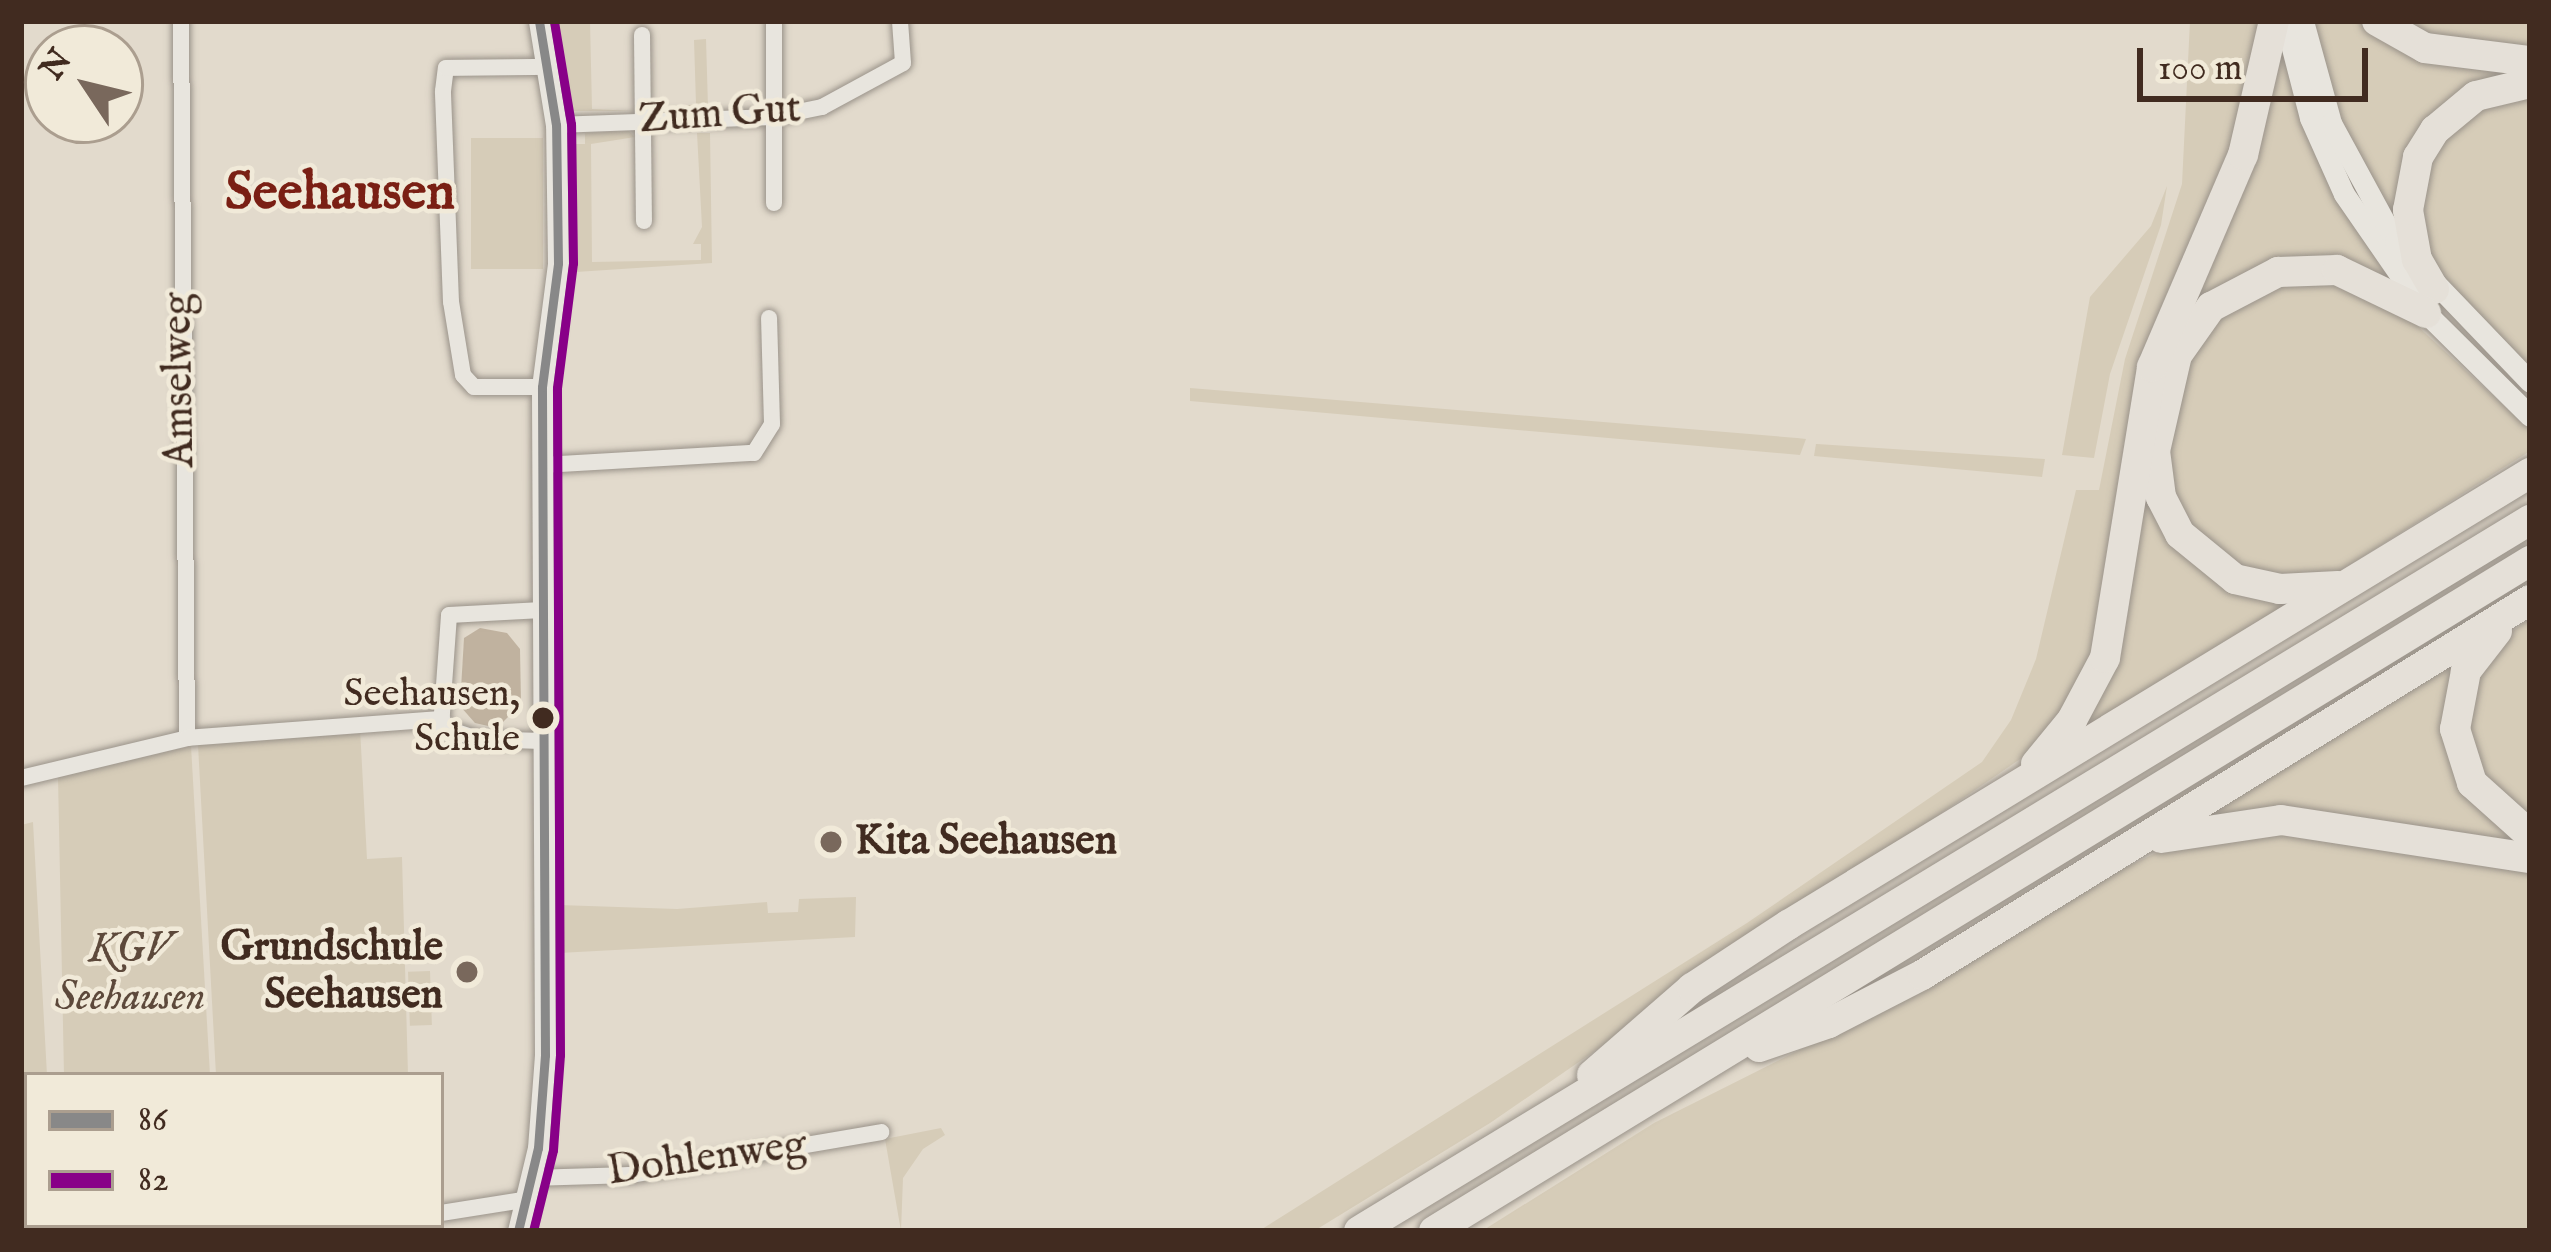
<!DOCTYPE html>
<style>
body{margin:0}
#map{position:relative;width:2551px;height:1252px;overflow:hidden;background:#e2dacc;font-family:"IM FELL English",serif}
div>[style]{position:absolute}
.green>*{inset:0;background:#d6ccb8;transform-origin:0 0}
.water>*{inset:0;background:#c0b29f}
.roads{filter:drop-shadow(0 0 3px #9a938a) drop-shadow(0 0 3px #9a938a)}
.minor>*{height:16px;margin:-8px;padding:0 8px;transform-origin:8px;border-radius:8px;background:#e8e5de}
.tertiary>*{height:21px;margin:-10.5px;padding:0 10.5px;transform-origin:10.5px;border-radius:10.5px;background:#e8e5de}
.secondary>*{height:21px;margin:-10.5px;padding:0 10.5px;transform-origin:10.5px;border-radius:10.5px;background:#e8e5de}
.motorway>*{height:30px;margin:-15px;padding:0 15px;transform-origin:15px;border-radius:15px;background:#e5e0d8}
.bus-1>*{height:9px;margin:-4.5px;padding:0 4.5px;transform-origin:4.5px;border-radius:4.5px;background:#888}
.bus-2>*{height:9px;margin:-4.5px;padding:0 4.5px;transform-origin:4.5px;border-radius:4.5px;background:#808}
.dots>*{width:33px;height:33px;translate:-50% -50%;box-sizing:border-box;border:6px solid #f1ead9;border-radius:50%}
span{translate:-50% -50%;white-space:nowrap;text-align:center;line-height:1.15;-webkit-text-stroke:9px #f1ead9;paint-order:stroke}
.bus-label{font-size:39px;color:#412b20}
.right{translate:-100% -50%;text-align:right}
.street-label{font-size:42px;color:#412b20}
.poi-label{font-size:42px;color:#412b20;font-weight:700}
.left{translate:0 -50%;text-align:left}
.park-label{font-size:42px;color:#5d493b;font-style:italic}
.district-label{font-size:54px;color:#7a1f14;font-weight:700}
.frame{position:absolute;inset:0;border:24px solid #412b20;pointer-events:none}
.legend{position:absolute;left:24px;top:1072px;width:420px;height:156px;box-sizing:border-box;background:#f1ead9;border:3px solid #ab9e8f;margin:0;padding:15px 21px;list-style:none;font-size:36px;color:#412b20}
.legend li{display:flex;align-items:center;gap:24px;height:60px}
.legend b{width:60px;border:3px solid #ab9e8f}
.north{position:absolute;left:24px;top:24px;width:120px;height:120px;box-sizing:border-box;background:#f1ead9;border:3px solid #ab9e8f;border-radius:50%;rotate:305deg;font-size:33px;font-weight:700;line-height:48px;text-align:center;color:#412b20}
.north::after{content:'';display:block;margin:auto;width:42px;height:54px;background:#79685c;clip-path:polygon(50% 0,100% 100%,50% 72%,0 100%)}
.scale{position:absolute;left:2137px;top:48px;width:231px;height:54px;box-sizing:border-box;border:6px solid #412b20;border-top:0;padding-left:15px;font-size:36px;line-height:42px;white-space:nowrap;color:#412b20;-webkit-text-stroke:9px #f1ead9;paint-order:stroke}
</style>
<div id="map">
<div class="green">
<i style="clip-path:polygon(556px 21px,590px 21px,592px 109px,634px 111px,571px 111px)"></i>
<i style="clip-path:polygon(2190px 21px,2264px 21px,2099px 651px,2042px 744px,1490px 1123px,1314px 1231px,1259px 1231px,1747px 923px,1982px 762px,2011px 720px,2036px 659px,2076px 490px,2099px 490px,2125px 359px,2182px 184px)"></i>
<i style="clip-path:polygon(2311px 21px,2366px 21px,2530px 69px,2449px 106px,2404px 238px,2335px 112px)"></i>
<i style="clip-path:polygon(2386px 21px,2530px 21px,2530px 57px,2449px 47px)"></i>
<i style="clip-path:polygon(706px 39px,708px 107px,659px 110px,696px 104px,694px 40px)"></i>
<i style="clip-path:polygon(2282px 46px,2329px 185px,2387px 276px,2340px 263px,2179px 312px)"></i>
<i style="clip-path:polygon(2530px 89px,2530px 372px,2431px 270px,2415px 196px,2454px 119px)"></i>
<i style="clip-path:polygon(629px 131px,635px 137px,591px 144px,592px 262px,701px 260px,701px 244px,693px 244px,702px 227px,697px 133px,710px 133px,712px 263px,576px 272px,573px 144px,585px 144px,585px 133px)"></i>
<i style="left:543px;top:138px;width:131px;height:72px;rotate:90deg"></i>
<i style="clip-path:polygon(2167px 186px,2161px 225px,2110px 374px,2094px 458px,2062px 455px,2090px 297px,2151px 226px)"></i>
<i style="clip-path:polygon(2319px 276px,2399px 309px,2530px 430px,2530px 451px,2337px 573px,2260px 578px,2197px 543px,2165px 479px,2183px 360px,2228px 302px)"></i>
<i style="clip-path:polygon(1190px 388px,1797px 438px,1806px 439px,1800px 455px,1190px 401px)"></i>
<i style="clip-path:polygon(1816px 444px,1817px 444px,2045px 459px,2042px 477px,1814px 456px)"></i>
<i style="clip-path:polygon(2142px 462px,2160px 516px,2296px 605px,2060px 749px,2123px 631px)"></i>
<i style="clip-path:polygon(2530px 618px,2530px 825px,2473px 766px,2468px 694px,2493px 646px)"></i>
<i style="clip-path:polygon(2467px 650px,2449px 730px,2530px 850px,2190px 826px)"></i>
<i style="clip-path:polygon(360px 728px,367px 859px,402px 857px,408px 1075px,216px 1075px,198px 745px)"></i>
<i style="clip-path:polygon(191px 746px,210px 1075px,64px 1075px,58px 777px)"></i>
<i style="clip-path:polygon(33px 822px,47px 1075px,27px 1075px,27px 1225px,55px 1231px,21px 1231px,21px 825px)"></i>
<i style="clip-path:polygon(2279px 829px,2530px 867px,2530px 1231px,1482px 1231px,1654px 1123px,1901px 999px,2105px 877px,2169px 847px)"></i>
<i style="clip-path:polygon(856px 897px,855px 937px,559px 953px,559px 905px,677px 909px,767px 902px,768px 913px,798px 912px,799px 899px)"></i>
<i style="left:430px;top:971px;width:54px;height:22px;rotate:88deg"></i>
<i style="clip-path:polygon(941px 1128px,945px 1135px,923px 1149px,903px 1178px,901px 1231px,885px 1139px)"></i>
</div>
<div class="water">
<i style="clip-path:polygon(480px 628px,507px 633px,520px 649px,521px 704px,497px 728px,475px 723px,460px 706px,464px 638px)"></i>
</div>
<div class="roads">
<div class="minor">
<i style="left:181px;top:21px;width:717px;rotate:89.52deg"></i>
<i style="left:642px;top:35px;width:186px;rotate:89.4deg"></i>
<i style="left:556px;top:125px;width:217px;rotate:-2.1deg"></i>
<i style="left:773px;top:117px;width:50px;rotate:-11.5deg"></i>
<i style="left:822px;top:107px;width:92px;rotate:-28.5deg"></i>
<i style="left:903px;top:63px;width:42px;rotate:-94.1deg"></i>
<i style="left:774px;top:203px;width:181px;rotate:-90deg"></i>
<i style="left:542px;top:387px;width:68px;rotate:180deg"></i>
<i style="left:474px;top:387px;width:16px;rotate:-133deg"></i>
<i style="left:463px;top:375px;width:74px;rotate:-99.3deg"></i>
<i style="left:451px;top:302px;width:211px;rotate:-92.2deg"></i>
<i style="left:443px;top:91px;width:23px;rotate:-83deg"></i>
<i style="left:446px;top:68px;width:102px;rotate:-0.6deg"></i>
<i style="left:543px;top:465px;width:211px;rotate:-3.3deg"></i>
<i style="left:754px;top:453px;width:34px;rotate:-58deg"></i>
<i style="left:772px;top:424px;width:106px;rotate:-91.6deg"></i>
<i style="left:542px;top:741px;width:64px;rotate:-178.2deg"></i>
<i style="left:478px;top:739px;width:39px;rotate:-162deg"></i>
<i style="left:441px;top:727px;width:112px;rotate:-85.9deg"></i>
<i style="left:449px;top:615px;width:93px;rotate:-3.1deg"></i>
<i style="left:21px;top:778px;width:171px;rotate:-13.5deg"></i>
<i style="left:187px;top:738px;width:256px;rotate:-4.3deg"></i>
<i style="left:531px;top:1178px;width:99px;rotate:-1.7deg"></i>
<i style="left:630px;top:1175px;width:255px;rotate:-9.7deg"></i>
<i style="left:441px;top:1213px;width:83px;rotate:-9deg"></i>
<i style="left:332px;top:1231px;width:41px;rotate:-8.3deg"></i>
</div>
<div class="tertiary">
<i style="left:518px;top:1231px;width:85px;rotate:-76.5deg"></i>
<i style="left:538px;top:1148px;width:93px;rotate:-85.7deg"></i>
<i style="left:545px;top:1055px;width:668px;rotate:-90.26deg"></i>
<i style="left:542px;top:387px;width:125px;rotate:-82.6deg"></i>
<i style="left:558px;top:263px;width:138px;rotate:-90.8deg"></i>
<i style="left:556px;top:125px;width:105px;rotate:-99.3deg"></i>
</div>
<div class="secondary">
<i style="left:2285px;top:21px;width:100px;rotate:75.5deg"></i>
<i style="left:2310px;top:118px;width:83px;rotate:65.9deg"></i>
<i style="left:2344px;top:194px;width:145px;rotate:55.4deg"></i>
<i style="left:2426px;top:313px;width:146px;rotate:44.7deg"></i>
<i style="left:2303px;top:21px;width:106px;rotate:74.6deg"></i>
<i style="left:2331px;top:123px;width:134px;rotate:61.5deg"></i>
<i style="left:2395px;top:241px;width:195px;rotate:46.2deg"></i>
</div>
<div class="motorway">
<i style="left:2377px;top:21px;width:55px;rotate:29.4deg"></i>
<i style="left:2425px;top:48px;width:106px;rotate:7.1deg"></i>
<i style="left:2434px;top:289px;width:34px;rotate:-120deg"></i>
<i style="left:2417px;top:260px;width:51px;rotate:-100.2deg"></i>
<i style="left:2408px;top:210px;width:54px;rotate:-79.3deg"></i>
<i style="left:2418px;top:157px;width:32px;rotate:-58deg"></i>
<i style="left:2435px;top:130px;width:53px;rotate:-39.7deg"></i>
<i style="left:2476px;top:96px;width:56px;rotate:-13.5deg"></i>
<i style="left:2338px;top:586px;width:58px;rotate:177deg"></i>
<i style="left:2280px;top:589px;width:46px;rotate:-167.5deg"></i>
<i style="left:2235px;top:579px;width:71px;rotate:-140.7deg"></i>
<i style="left:2180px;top:534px;width:42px;rotate:-117.2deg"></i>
<i style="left:2161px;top:497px;width:46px;rotate:-97.4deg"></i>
<i style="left:2155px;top:451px;width:98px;rotate:-77.1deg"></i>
<i style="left:2177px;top:355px;width:59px;rotate:-54.7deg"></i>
<i style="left:2211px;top:307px;width:76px;rotate:-27.6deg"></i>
<i style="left:2278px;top:272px;width:59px;rotate:-1.9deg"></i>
<i style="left:2337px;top:270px;width:99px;rotate:25.8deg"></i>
<i style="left:2497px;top:631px;width:51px;rotate:127.8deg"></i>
<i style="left:2466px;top:671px;width:59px;rotate:100.7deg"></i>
<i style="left:2455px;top:729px;width:57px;rotate:72.5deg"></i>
<i style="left:2472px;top:783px;width:78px;rotate:41.9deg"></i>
<i style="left:2036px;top:764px;width:57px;rotate:-50.7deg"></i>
<i style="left:2072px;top:720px;width:70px;rotate:-62deg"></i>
<i style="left:2105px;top:658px;width:295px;rotate:-80.8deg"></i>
<i style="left:2152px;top:367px;width:231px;rotate:-66.8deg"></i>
<i style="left:2243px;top:155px;width:138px;rotate:-77deg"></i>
<i style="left:2161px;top:838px;width:121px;rotate:-8.5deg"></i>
<i style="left:2281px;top:820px;width:252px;rotate:8.7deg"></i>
<i style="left:1759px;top:1047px;width:74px;rotate:-18.9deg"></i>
<i style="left:1829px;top:1023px;width:105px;rotate:-27.3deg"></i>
<i style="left:1922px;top:975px;width:714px;rotate:-31.67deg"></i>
<i style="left:1592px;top:1075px;width:133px;rotate:-41deg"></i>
<i style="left:1692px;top:988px;width:115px;rotate:-33.3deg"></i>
<i style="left:1788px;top:925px;width:869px;rotate:-31.35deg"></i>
<i style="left:1359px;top:1231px;width:1370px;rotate:-31.27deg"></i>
<i style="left:1434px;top:1231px;width:1285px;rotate:-31.44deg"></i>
</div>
</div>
<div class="bus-1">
<i style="left:518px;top:1231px;width:85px;rotate:-76.5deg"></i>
<i style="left:538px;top:1148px;width:93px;rotate:-85.7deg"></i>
<i style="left:545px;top:1055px;width:668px;rotate:-90.26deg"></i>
<i style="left:542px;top:387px;width:125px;rotate:-82.6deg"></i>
<i style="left:558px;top:263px;width:138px;rotate:-90.8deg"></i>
<i style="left:556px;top:125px;width:105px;rotate:-99.3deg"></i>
</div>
<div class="bus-2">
<i style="left:533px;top:1231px;width:83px;rotate:-76.1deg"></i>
<i style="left:553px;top:1150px;width:95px;rotate:-85.8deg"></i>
<i style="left:560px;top:1055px;width:667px;rotate:-90.26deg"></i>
<i style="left:557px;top:388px;width:126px;rotate:-82.7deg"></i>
<i style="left:573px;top:263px;width:139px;rotate:-90.8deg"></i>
<i style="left:571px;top:124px;width:104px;rotate:-99.4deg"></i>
</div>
<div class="dots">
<i style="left:543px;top:718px;background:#412b20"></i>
<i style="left:831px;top:842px;background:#79685c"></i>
<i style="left:467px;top:972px;background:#79685c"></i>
</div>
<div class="bus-label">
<span class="right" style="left:520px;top:718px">Seehausen,<br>Schule</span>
</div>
<div class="street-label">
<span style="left:720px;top:115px;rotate:-4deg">Zum Gut</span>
<span style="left:180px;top:380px;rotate:-91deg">Amselweg</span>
<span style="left:707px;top:1159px;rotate:-8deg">Dohlenweg</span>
</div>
<div class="poi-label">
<span class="left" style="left:855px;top:842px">Kita Seehausen</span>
<span class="right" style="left:443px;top:972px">Grundschule<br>Seehausen</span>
</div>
<div class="park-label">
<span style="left:130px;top:974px">KGV<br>Seehausen</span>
</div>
<div class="district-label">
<span style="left:340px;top:194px">Seehausen</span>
</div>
<div class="frame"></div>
<ul class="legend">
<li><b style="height:15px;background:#888"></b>86</li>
<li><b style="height:15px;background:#808"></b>82</li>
</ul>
<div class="north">N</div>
<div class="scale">100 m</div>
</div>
